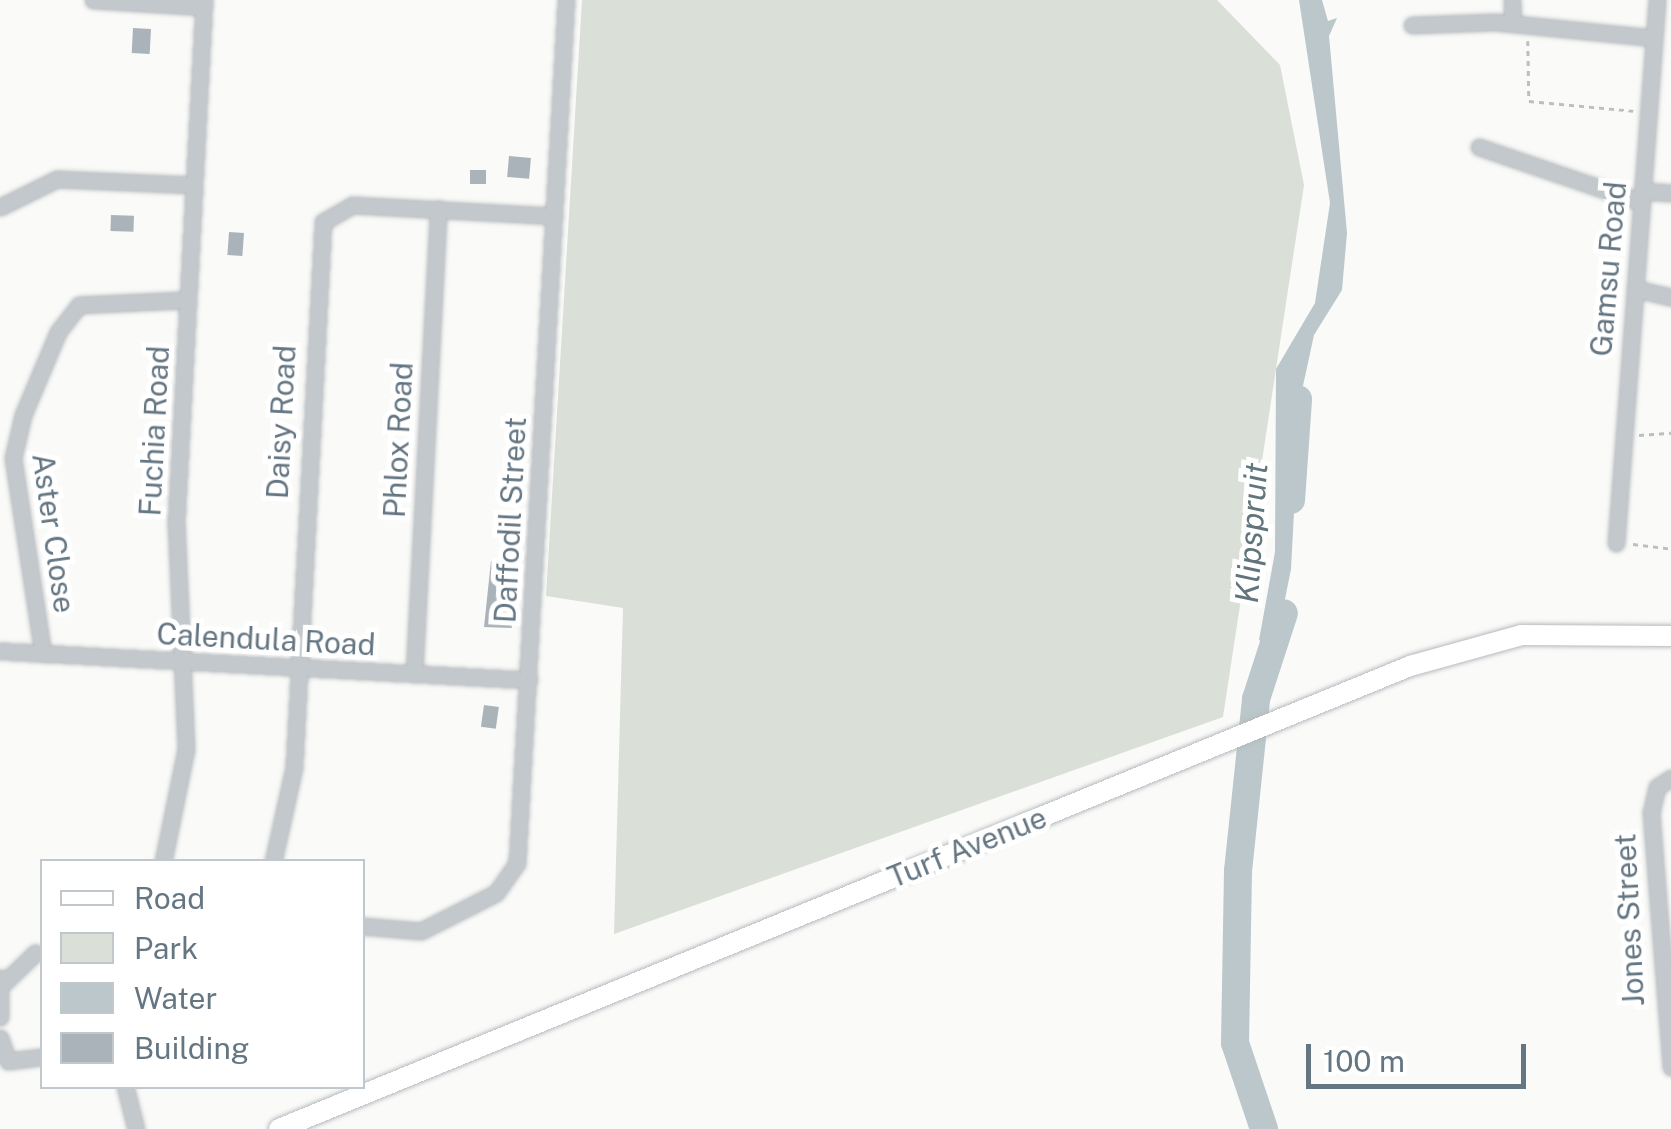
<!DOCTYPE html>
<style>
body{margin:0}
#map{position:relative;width:1671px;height:1129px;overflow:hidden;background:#fafaf8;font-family:"Public Sans",sans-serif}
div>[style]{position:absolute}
.green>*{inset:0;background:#dadfd7}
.water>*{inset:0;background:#bbc7cb}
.river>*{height:28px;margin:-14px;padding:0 14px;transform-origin:14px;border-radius:14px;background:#bbc7cb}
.building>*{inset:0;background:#aab3b9;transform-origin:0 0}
.path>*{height:2.5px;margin-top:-1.25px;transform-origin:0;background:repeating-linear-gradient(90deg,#bbbfc2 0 5px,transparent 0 10px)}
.roads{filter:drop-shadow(0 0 2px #b5babe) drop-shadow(0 0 2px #b5babe)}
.minor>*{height:15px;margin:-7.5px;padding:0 7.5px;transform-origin:7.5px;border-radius:7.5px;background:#c3c8cc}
.major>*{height:20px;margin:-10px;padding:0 10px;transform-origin:10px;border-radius:10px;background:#fff}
span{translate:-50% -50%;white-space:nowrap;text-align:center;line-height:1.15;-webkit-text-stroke:10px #fff;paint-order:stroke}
.street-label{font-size:30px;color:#657683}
.water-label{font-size:32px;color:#60757c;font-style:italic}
.legend{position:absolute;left:40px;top:859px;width:325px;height:230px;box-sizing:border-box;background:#fff;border:2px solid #c1c8cd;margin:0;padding:12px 18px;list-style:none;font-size:30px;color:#657683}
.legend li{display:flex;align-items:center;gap:20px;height:50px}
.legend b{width:50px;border:2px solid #c1c8cd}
.scale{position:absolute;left:1306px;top:1044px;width:220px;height:45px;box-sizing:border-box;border:5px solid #657683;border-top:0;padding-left:12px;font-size:30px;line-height:35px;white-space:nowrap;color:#657683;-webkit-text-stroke:8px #fff;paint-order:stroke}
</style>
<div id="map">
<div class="green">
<i style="clip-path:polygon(582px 0,1217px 0,1280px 65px,1304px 185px,1223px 717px,614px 934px,623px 608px,546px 596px)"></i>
</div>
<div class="water">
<i style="clip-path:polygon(1299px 0,1322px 0,1328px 21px,1337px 18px,1329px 36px,1347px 233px,1342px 290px,1314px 335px,1288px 455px,1296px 475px,1291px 569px,1275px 649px,1259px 640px,1275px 552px,1276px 369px,1315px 303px,1330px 203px)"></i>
</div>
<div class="river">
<i style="left:1291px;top:500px;width:101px;rotate:-86deg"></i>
<i style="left:1264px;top:1129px;width:91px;rotate:-108.6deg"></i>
<i style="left:1235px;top:1043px;width:172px;rotate:-89deg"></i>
<i style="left:1238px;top:871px;width:173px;rotate:-84deg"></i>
<i style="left:1256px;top:699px;width:90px;rotate:-72deg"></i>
</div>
<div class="building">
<i style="left:133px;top:28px;width:18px;height:25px;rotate:3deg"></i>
<i style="left:509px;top:156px;width:22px;height:21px;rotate:5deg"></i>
<i style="left:470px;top:170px;width:16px;height:14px"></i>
<i style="left:111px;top:215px;width:23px;height:16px;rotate:2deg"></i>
<i style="left:229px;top:232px;width:15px;height:23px;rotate:4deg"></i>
<i style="clip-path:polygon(491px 561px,516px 562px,515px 593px,505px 592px,512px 628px,484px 627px)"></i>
<i style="left:484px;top:705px;width:15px;height:22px;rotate:8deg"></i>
</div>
<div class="path">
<i style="left:1528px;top:41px;width:60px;rotate:89deg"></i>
<i style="left:1529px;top:101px;width:105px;rotate:5.4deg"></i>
<i style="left:1639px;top:435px;width:32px;rotate:-4deg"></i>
<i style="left:1633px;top:544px;width:38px;rotate:7deg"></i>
</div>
<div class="roads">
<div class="minor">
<i style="left:93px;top:0;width:110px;rotate:3.6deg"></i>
<i style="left:1512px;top:0;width:23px;rotate:88deg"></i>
<i style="left:1412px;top:25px;width:83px;rotate:-2.1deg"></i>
<i style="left:1495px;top:22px;width:160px;rotate:5.7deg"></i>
<i style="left:1479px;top:147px;width:171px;rotate:18.8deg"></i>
<i style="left:1642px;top:191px;width:29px;rotate:4deg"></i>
<i style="left:0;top:207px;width:64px;rotate:-26.2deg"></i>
<i style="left:57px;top:179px;width:137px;rotate:2.5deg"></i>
<i style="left:1636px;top:289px;width:36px;rotate:13deg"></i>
<i style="left:1616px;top:543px;width:545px;rotate:-85.68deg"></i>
<i style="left:0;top:651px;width:530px;rotate:3.14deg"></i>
<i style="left:43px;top:654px;width:198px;rotate:-98.7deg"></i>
<i style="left:13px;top:458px;width:44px;rotate:-76.9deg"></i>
<i style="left:23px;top:415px;width:90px;rotate:-67.1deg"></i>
<i style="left:58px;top:332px;width:34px;rotate:-52deg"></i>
<i style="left:79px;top:305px;width:108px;rotate:-2.7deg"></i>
<i style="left:414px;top:674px;width:466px;rotate:-87deg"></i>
<i style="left:1671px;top:778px;width:17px;rotate:147deg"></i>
<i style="left:1657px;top:787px;width:26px;rotate:103deg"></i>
<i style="left:1651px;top:812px;width:256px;rotate:85.5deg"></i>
<i style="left:163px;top:862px;width:115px;rotate:-78.5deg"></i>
<i style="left:186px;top:749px;width:225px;rotate:-92.5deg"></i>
<i style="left:176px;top:524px;width:525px;rotate:-86.94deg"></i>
<i style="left:273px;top:862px;width:97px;rotate:-77.5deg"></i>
<i style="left:294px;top:767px;width:546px;rotate:-86.95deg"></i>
<i style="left:323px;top:222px;width:34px;rotate:-30deg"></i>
<i style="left:352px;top:205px;width:201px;rotate:3.1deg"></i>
<i style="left:362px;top:926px;width:59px;rotate:4.8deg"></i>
<i style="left:421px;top:931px;width:84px;rotate:-26.9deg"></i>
<i style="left:496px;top:893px;width:37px;rotate:-55deg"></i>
<i style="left:517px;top:863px;width:864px;rotate:-86.75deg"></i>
<i style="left:0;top:978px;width:39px;rotate:90deg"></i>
<i style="left:5px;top:982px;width:42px;rotate:-44deg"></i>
<i style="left:0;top:1038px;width:24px;rotate:71deg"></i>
<i style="left:8px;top:1061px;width:34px;rotate:-7deg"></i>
<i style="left:125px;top:1086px;width:44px;rotate:75.7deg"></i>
</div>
<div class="major">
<i style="left:279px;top:1129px;width:1222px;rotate:-22.26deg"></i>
<i style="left:1410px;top:666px;width:116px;rotate:-15.5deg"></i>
<i style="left:1522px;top:635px;width:149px;rotate:0.4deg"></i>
</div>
</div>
<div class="street-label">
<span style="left:1608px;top:269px;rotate:-85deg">Gamsu Road</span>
<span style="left:281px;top:422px;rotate:-87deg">Daisy Road</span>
<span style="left:154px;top:431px;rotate:-87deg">Fuchia Road</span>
<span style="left:398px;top:440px;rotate:-87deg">Phlox Road</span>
<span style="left:510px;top:520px;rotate:-87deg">Daffodil Street</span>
<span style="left:54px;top:533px;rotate:82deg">Aster Close</span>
<span style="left:266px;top:639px;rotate:3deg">Calendula Road</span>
<span style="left:967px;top:847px;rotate:-22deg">Turf Avenue</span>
<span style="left:1629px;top:920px;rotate:-93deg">Jones Street</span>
</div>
<div class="water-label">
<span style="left:1252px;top:533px;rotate:-86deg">Klipspruit</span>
</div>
<ul class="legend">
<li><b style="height:12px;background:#fff"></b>Road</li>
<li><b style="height:28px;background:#dadfd7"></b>Park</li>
<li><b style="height:28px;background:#bbc7cb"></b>Water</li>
<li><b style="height:28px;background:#aab3b9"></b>Building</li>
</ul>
<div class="scale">100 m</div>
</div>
